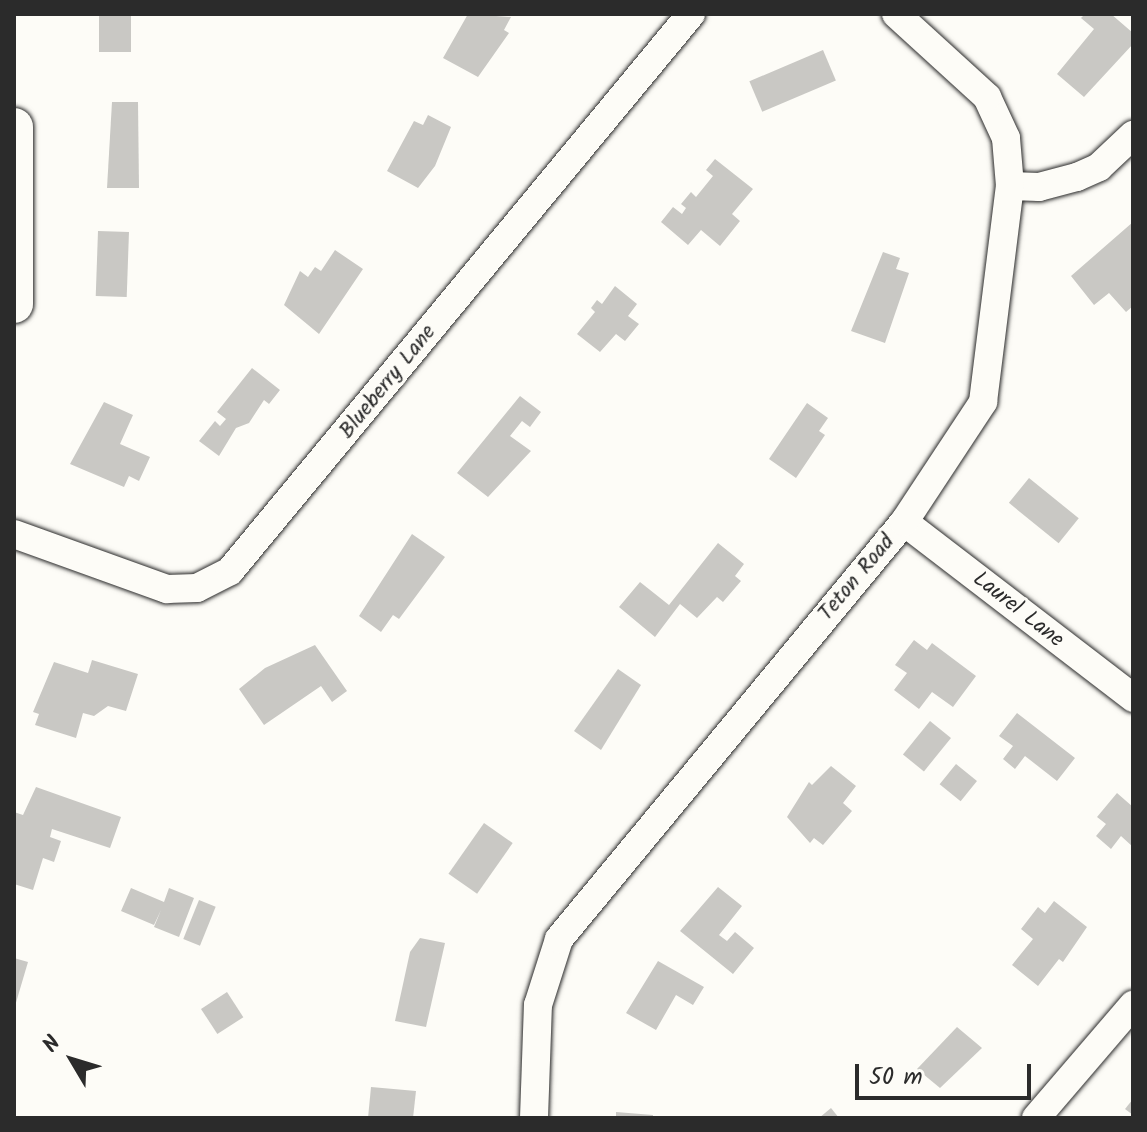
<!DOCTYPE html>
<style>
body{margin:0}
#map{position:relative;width:1147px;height:1132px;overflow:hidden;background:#fdfcf7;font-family:Kalam,sans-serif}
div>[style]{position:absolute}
.building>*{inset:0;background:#c9c8c4;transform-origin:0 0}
.roads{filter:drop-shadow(0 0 2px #2b2b2b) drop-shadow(0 0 2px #2b2b2b)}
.minor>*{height:28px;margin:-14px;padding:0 14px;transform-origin:14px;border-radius:14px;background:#fdfcf7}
.secondary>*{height:38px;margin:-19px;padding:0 19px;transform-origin:19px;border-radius:19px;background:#fdfcf7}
span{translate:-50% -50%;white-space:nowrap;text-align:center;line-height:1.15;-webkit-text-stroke:6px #fdfcf7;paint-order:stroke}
.street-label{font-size:22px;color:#2b2b2b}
.frame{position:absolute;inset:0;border:16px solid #2b2b2b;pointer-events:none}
.north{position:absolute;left:32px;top:1020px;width:80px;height:80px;-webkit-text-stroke:6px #fdfcf7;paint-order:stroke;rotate:308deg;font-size:22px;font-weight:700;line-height:32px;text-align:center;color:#2b2b2b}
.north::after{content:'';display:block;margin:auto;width:28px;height:36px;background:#2b2b2b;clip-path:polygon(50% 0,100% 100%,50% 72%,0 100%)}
.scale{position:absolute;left:855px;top:1064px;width:176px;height:36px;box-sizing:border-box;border:4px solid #2b2b2b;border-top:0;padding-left:10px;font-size:24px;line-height:28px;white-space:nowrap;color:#2b2b2b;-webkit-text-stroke:6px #fdfcf7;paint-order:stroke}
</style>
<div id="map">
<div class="building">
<i style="left:99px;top:14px;width:32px;height:38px"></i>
<i style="clip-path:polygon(468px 14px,511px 17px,504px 30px,509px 33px,478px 77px,443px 58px)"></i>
<i style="clip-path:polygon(1085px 14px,1111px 14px,1133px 33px,1133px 44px,1084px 97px,1057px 74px,1094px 29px,1081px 18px)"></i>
<i style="left:823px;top:50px;width:33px;height:80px;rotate:67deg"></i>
<i style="clip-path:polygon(112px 102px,138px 102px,139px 188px,107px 188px)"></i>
<i style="clip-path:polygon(428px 115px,451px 127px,435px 166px,418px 188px,387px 171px,414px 121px,423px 125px)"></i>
<i style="clip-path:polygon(715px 159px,753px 189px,732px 214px,740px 221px,720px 246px,701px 230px,688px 245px,661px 222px,673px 207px,682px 214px,686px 208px,681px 204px,691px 192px,696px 197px,713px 176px,706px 170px)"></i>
<i style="clip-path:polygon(1133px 222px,1133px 306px,1126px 312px,1109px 293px,1094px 305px,1071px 276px)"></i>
<i style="left:98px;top:231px;width:31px;height:65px;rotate:2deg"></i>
<i style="clip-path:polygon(335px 250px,363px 269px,319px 334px,284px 305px,300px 271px,308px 277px,315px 267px,321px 271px)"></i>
<i style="clip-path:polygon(883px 252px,900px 258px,896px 269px,909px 273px,885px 343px,851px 331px)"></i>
<i style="clip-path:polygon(615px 286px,637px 304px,628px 316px,639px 324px,625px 341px,616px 334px,600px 352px,577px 334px,595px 312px,591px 308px,597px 300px,602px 304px)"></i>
<i style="clip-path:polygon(252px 368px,280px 390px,269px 404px,264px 400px,249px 423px,236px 428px,219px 456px,199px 441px,215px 421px,220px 426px,226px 419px,217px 412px)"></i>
<i style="clip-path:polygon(520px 396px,541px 412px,530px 427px,522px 421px,510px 436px,531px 451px,488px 497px,457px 473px)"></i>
<i style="clip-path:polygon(104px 402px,133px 415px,120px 444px,150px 457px,139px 481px,129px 476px,124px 487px,70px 464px)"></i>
<i style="clip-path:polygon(807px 403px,828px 418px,819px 431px,825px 435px,796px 478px,769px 459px)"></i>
<i style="left:1029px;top:478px;width:64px;height:32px;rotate:39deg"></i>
<i style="clip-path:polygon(412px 534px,445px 557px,399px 619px,393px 615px,381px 632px,359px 616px)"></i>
<i style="clip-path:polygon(718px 543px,744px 564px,735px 576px,741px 581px,723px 602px,717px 597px,697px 618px,680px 604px,655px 637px,619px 607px,640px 582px,669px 605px)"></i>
<i style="clip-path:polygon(914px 640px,927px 650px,932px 643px,976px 676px,953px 707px,932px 692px,919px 709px,894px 690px,907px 673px,895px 665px)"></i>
<i style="clip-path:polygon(315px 645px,347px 691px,332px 702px,321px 686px,264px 725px,239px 689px,265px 668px)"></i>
<i style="clip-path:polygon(92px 660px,138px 674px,126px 711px,108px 706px,94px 716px,83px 713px,76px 738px,35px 725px,39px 714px,33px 712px,54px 662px,88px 673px)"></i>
<i style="clip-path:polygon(618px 669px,641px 685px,601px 750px,574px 731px)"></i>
<i style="clip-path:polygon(1017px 713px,1075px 758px,1057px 781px,1025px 756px,1015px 769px,1003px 759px,1013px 746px,999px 736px)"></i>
<i style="left:930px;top:721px;width:27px;height:43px;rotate:39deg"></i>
<i style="left:956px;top:764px;width:27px;height:26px;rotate:39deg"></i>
<i style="clip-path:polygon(831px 766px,856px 786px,843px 803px,852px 811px,823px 845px,814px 838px,810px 843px,787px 817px,809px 782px,812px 785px)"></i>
<i style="clip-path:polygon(36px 787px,121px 817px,110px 848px,52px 829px,50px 837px,61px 841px,54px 862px,43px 858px,33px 890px,14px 884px,14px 812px,23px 815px)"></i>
<i style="clip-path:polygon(1117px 793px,1133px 807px,1133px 847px,1121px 836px,1111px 849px,1096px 836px,1106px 824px,1097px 817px)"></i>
<i style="left:484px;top:823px;width:35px;height:62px;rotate:35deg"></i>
<i style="clip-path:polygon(718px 887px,742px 906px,719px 935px,727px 941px,735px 932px,754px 948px,733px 974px,680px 931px)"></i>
<i style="clip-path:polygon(131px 888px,164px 902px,169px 888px,194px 898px,179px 937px,154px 927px,161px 910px,154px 925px,121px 911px)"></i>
<i style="left:199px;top:900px;width:18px;height:42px;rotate:22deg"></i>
<i style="clip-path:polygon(1054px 901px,1087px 927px,1063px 962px,1059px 959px,1038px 986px,1012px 965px,1033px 939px,1021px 929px,1038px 907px,1045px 913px)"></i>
<i style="clip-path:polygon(420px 938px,445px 943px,426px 1027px,395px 1021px,410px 952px)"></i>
<i style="clip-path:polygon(14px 958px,28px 962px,15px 1006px,14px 1005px)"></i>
<i style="clip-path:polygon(658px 961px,704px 987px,693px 1005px,676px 995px,656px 1030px,626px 1013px)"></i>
<i style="left:227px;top:992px;width:30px;height:31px;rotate:57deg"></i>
<i style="clip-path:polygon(957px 1027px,982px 1048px,940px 1088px,917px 1069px)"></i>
<i style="clip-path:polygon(371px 1087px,416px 1091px,413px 1118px,368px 1118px)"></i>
<i style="clip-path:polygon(1133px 1099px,1133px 1115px,1125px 1109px)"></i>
<i style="clip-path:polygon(831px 1108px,839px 1118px,819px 1118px)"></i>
<i style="clip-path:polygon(616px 1112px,653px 1115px,653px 1118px,616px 1118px)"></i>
</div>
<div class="roads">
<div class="minor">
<i style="left:1010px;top:186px;width:29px;rotate:2deg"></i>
<i style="left:1039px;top:187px;width:39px;rotate:-15deg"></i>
<i style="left:1077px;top:177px;width:24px;rotate:-24deg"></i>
<i style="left:1099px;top:167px;width:47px;rotate:-43.3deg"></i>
<i style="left:904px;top:522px;width:289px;rotate:37.5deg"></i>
<i style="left:14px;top:534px;width:163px;rotate:19.8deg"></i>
<i style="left:167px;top:589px;width:30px;rotate:-2deg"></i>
<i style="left:197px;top:588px;width:37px;rotate:-27deg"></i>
<i style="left:230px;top:571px;width:723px;rotate:-50.39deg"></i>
<i style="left:534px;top:1118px;width:113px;rotate:-88deg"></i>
<i style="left:538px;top:1005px;width:69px;rotate:-72.3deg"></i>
<i style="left:559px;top:939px;width:541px;rotate:-50.4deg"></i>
<i style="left:904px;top:522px;width:144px;rotate:-56.6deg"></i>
<i style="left:983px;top:402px;width:218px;rotate:-82.9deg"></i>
<i style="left:1010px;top:186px;width:48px;rotate:-94.8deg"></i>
<i style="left:1006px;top:138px;width:45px;rotate:-114.9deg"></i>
<i style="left:987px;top:97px;width:123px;rotate:-137.6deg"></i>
<i style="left:1036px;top:1118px;width:149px;rotate:-49.4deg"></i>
</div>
<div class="secondary">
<i style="left:14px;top:127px;width:177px;rotate:90deg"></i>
</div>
</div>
<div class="street-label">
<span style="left:388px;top:382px;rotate:-51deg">Blueberry Lane</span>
<span style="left:857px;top:578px;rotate:-50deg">Teton Road</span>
<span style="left:1018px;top:610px;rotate:38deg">Laurel Lane</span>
</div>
<div class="frame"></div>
<div class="north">N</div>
<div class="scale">50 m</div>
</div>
